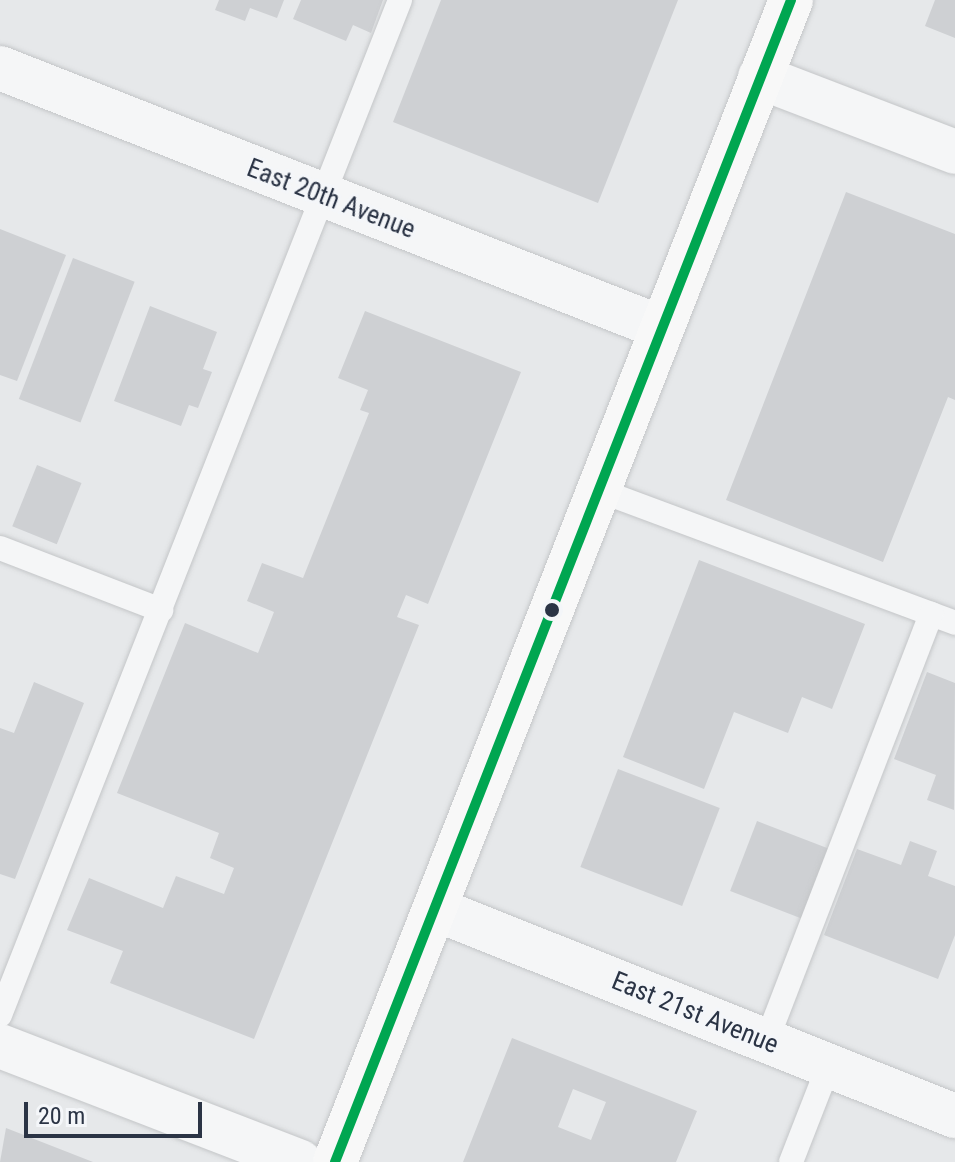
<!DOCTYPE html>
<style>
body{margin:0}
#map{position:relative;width:955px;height:1162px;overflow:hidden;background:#e6e8ea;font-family:"Roboto Condensed",sans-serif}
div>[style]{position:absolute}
.building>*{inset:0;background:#ced0d3;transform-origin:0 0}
.roads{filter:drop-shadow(0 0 2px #c4c6c8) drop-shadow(0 0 2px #c4c6c8)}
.lane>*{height:24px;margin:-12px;padding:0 12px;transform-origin:12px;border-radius:12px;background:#f5f6f7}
.street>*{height:44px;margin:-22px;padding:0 22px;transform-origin:22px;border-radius:22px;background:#f5f6f7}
.secondary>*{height:44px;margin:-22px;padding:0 22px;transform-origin:22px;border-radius:22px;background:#f8f8f8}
.bus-1>*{height:10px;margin:-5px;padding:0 5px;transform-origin:5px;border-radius:5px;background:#00a651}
.dots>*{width:22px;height:22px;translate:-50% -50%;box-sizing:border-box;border:4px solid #f4f6f9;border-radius:50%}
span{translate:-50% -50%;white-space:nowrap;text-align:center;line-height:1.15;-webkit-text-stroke:6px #f4f6f9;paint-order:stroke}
.street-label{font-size:26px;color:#2b3445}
.scale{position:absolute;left:24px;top:1102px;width:178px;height:36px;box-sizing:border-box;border:4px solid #2b3445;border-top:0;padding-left:10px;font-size:24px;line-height:28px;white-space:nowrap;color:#2b3445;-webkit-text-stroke:6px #f4f6f9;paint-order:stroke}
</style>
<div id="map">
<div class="building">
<i style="clip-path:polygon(219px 0,284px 0,277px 18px,250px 8px,245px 21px,215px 10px)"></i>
<i style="clip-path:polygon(301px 0,383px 0,371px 33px,353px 25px,346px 41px,293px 19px)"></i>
<i style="clip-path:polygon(441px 0,678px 0,598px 203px,393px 122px)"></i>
<i style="clip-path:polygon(935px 0,955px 0,955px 38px,925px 26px)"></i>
<i style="clip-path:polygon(846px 192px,955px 234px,955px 400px,948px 397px,883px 562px,726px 500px)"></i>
<i style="clip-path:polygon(0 229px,66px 255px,17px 381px,0 375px)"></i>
<i style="left:73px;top:258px;width:66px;height:151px;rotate:21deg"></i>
<i style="clip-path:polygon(150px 306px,217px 332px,203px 369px,212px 372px,198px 408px,189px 405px,181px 426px,114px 401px)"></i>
<i style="clip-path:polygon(365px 311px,521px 372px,428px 604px,406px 595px,397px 617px,419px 625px,254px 1039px,110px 983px,123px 951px,67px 930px,89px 878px,163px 908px,176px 876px,224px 894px,234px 868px,210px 858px,219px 833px,117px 793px,185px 623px,258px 653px,274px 612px,247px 601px,262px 563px,303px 578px,369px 413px,360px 410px,368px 390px,338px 378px)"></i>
<i style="left:37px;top:465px;width:48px;height:66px;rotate:22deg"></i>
<i style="clip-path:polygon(699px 560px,865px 624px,832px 709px,802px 697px,788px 733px,734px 712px,704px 789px,623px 757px)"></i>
<i style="clip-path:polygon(927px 672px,955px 683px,954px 810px,927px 800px,936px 775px,894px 759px)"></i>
<i style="clip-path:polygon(34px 682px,84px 703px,15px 879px,0 874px,0 728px,14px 733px)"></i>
<i style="left:618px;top:769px;width:109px;height:105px;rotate:21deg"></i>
<i style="left:757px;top:821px;width:82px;height:75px;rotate:21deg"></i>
<i style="clip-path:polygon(910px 841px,937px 851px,928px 876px,955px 886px,955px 935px,938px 979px,824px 935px,857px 849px,901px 865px)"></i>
<i style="clip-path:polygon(evenodd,512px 1038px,697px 1111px,676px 1162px,463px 1162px,512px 1038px,573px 1089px,606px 1102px,591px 1140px,558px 1127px,573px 1089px)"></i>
<i style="clip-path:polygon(6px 1128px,93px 1162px,0 1162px)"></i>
</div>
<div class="roads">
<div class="lane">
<i style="left:598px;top:490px;width:381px;rotate:20.4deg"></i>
<i style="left:0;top:548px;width:173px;rotate:21.1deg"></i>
<i style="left:0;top:1015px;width:1091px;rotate:-68.49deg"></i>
<i style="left:766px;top:1042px;width:459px;rotate:-68.9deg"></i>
<i style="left:791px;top:1162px;width:102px;rotate:-68.7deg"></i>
</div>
<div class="street">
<i style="left:0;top:68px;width:711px;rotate:21.44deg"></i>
<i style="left:760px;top:77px;width:209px;rotate:21deg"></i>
<i style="left:435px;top:909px;width:560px;rotate:21.71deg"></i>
<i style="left:0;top:1046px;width:322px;rotate:21.1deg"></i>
</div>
<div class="secondary">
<i style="left:335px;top:1162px;width:1248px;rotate:-68.57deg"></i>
</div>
</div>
<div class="bus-1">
<i style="left:335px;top:1162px;width:1248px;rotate:-68.57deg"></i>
</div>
<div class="dots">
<i style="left:552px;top:610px;background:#2b3445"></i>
</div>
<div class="street-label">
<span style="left:331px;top:199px;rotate:21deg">East 20th Avenue</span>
<span style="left:695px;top:1013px;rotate:22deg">East 21st Avenue</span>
</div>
<div class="scale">20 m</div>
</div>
